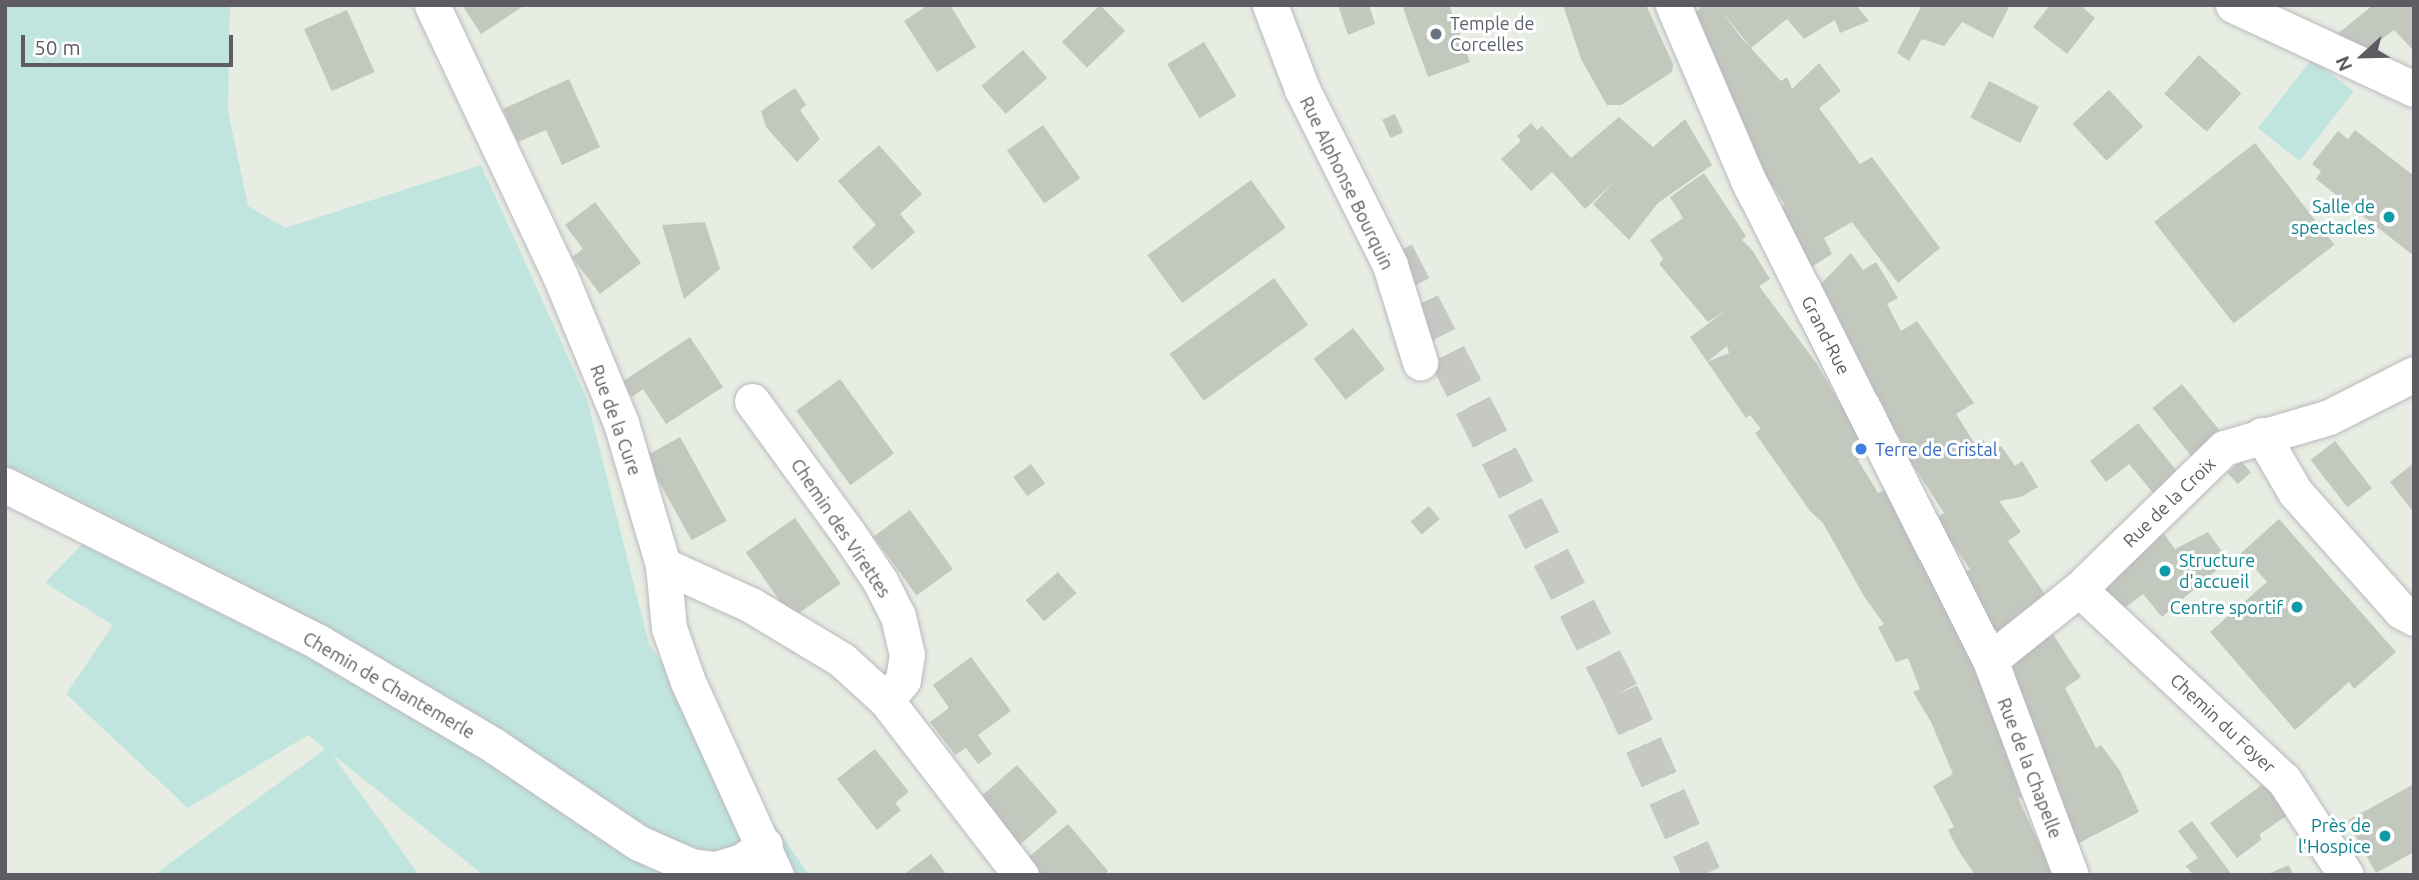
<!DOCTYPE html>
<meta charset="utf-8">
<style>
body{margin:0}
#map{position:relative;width:2419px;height:880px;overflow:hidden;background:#e7ede3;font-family:Ubuntu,sans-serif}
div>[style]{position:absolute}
.green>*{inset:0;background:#c0e4de;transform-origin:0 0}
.building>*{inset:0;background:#c3c8bf;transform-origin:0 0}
.major-tunnel>*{height:38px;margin-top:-19px;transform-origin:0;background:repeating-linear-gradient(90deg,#c5c8c3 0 38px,transparent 0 57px)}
.roads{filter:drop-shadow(0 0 2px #bbb8bf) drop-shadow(0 0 2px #bbb8bf)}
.minor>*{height:35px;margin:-17.5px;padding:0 17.5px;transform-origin:17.5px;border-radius:17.5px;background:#fff}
.dots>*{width:19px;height:19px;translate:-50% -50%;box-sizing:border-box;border:4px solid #fff;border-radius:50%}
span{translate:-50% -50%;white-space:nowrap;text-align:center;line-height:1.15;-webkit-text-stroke:6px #fff;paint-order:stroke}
.worship-label{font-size:18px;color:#5b616d}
.left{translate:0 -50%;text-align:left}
.street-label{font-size:18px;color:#5e5b63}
.culture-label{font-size:18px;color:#0d838f}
.right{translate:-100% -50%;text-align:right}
.shop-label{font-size:18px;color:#366cbe}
.frame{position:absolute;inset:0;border:7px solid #5e5b63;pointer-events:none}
.north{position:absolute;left:2328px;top:21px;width:70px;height:70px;-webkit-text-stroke:5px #fff;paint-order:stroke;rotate:248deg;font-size:19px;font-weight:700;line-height:28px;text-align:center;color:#5e5b63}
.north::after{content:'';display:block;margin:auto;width:24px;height:32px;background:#5e5b63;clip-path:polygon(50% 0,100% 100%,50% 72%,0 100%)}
.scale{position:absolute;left:21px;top:35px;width:212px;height:32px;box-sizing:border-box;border:4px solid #5e5b63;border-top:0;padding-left:9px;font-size:21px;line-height:24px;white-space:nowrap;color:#5e5b63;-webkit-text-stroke:5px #fff;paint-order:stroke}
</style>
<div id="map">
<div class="green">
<i style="clip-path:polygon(5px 5px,230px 5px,228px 111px,248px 206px,285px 228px,481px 165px,587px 399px,649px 644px,809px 875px,483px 875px,332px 754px,419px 875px,154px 875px,325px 749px,308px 735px,188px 808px,66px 694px,113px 625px,45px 583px,86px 540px,5px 490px)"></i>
<i style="left:2312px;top:59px;width:53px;height:88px;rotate:38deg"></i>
</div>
<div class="building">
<i style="clip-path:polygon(462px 5px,525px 5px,481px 34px)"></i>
<i style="clip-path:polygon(928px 5px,950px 5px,976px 47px,937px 72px,904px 21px)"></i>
<i style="left:1100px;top:5px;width:36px;height:53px;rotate:46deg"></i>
<i style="clip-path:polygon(1338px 5px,1369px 5px,1375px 24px,1348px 35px)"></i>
<i style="clip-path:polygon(1402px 5px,1449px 5px,1470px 62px,1428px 77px)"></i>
<i style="clip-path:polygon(1563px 5px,1646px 5px,1673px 64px,1672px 72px,1621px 105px,1607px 105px,1581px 59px)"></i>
<i style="clip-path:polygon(1703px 5px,1856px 5px,1869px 21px,1840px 33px,1835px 20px,1804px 39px,1787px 19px,1751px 48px,1721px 10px,1739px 35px,1781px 81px,1787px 77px,1792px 89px,1819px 63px,1841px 91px,1819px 108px,1860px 164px,1872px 157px,1940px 248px,1898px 283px,1852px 222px,1824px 238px,1832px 254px,1808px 269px,1779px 208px,1785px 205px,1753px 156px,1734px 117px,1739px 114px,1706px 64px,1687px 21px)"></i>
<i style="clip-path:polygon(1922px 5px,2010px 5px,1993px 38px,1962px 22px,1944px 46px,1922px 39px,1909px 61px,1897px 53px)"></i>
<i style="clip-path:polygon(2050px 5px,2080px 5px,2095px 18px,2067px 54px,2033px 27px)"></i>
<i style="clip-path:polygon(2373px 5px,2414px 5px,2414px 51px,2394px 30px,2365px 52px,2335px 36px)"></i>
<i style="left:347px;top:10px;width:68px;height:47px;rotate:66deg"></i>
<i style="left:1204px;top:42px;width:63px;height:43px;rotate:59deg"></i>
<i style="left:1023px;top:50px;width:37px;height:55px;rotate:49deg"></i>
<i style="left:2199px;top:55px;width:57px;height:52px;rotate:42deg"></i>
<i style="clip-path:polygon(569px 79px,600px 147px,562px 165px,546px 130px,518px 142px,503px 109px)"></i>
<i style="left:1989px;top:81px;width:56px;height:41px;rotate:27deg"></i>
<i style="clip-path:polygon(795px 88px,806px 105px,800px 110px,820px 139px,797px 162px,766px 127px,761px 111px)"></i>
<i style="left:2109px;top:90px;width:50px;height:50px;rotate:47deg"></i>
<i style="left:1395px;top:114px;width:20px;height:14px;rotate:66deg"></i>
<i style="clip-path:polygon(1619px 117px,1653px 147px,1685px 119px,1712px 165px,1658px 203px,1629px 240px,1593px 204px,1615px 181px,1585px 209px,1552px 172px,1531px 191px,1501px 159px,1521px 141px,1517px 136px,1531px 123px,1537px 130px,1542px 126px,1571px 158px)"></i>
<i style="left:1043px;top:125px;width:65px;height:44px;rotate:55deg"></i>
<i style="clip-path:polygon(2355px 130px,2414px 176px,2414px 256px,2316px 179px,2321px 171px,2312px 164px,2338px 131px,2348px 139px)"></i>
<i style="left:2255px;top:143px;width:129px;height:128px;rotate:52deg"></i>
<i style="clip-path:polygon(879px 145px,922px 194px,900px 214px,915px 232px,872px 270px,852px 247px,876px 225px,838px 181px)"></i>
<i style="clip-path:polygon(evenodd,1704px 173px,1746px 236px,1742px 240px,1752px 250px,1770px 279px,1759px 286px,1817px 364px,1869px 454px,1858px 460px,1878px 493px,1888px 488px,1975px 662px,2022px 798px,2018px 798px,2054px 875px,1975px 875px,1958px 850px,1948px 830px,1954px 827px,1933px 786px,1953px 774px,1931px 722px,1913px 692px,1920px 689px,1908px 658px,1896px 662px,1878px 627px,1884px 624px,1865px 598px,1823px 523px,1810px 511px,1755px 433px,1761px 429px,1750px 415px,1746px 418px,1690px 337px,1727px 310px,1708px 322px,1659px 264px,1663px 259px,1650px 240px,1683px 218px,1670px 197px,1704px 173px,1727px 346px,1729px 353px,1707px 362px,1727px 346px)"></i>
<i style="left:1251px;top:180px;width:59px;height:128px;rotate:54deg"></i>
<i style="clip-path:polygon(595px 202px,641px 263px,600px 294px,572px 257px,583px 249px,565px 225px)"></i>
<i style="clip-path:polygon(705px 222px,720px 269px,684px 299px,662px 225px)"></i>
<i style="clip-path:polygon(1851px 253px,1863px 270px,1876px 262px,1898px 298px,1887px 304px,1901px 331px,1917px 321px,1974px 403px,1956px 414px,1975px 444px,1983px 439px,1989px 451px,2001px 446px,2015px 466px,2022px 461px,2038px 487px,2021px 497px,1999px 501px,2021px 532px,2008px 541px,2045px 594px,1992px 636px,1959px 577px,1970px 569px,1935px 519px,1944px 513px,1904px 451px,1907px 449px,1885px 416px,1888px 414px,1814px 291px)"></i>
<i style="left:1274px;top:278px;width:58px;height:129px;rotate:54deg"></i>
<i style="left:1353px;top:328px;width:52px;height:50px;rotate:52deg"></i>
<i style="clip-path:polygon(690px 337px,723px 387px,666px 424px,643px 389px,632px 397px,622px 382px)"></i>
<i style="left:840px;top:379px;width:92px;height:54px;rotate:54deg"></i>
<i style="left:2182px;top:384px;width:64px;height:38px;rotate:51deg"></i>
<i style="clip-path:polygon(2138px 423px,2180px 475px,2155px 495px,2129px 464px,2106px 482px,2090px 461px)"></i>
<i style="left:680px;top:437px;width:96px;height:40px;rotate:61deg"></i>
<i style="left:2335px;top:441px;width:60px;height:31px;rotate:52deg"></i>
<i style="left:2241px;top:461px;width:15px;height:18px;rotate:48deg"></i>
<i style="clip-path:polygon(2414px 463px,2414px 513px,2390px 482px)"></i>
<i style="left:1031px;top:464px;width:24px;height:22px;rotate:54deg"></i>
<i style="left:1429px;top:506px;width:17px;height:24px;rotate:50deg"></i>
<i style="left:910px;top:510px;width:73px;height:45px;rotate:54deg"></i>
<i style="left:795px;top:518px;width:80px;height:60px;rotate:55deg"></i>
<i style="clip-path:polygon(2279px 519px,2396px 652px,2354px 689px,2349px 682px,2295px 730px,2210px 632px,2267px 582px,2241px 553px)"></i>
<i style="clip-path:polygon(2161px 530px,2175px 549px,2208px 532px,2228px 560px,2162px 617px,2143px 594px,2119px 612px,2098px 585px)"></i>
<i style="left:1058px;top:572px;width:28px;height:43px;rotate:49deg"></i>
<i style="clip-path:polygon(2052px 633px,2081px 677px,2065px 688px,2096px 748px,2101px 745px,2120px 771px,2139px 812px,2077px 844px,2007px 669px)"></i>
<i style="clip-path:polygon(971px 657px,1011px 711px,978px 735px,992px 754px,978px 764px,966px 748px,955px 755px,930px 722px,949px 708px,933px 685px)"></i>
<i style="clip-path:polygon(875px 749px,909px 792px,895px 803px,901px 810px,877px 830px,837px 779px)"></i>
<i style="left:1017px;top:765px;width:62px;height:57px;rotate:49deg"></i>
<i style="clip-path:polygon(2266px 782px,2289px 814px,2260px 834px,2261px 840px,2237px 858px,2210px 823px)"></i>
<i style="clip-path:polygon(2414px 784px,2414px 852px,2376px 873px,2347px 821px)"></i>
<i style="clip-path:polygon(2192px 821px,2232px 875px,2193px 875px,2186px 866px,2198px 858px,2178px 831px)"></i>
<i style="clip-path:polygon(1068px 824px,1108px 871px,1104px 875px,1036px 875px,1024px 861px)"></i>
<i style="clip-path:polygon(931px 854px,947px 875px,903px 875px)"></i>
<i style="clip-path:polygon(2289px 865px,2293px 875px,2265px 875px)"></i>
</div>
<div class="major-tunnel">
<i style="left:1395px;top:253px;width:494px;rotate:62.9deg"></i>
<i style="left:1620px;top:693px;width:200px;rotate:65.7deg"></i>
</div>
<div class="roads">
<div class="minor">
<i style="left:432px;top:5px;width:302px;rotate:64.7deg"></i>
<i style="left:561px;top:278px;width:157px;rotate:67.5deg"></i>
<i style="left:621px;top:423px;width:148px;rotate:73.5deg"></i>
<i style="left:663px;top:565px;width:63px;rotate:84.6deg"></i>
<i style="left:669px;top:628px;width:57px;rotate:70.6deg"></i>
<i style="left:688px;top:682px;width:212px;rotate:65.5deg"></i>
<i style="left:1270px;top:5px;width:90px;rotate:69.1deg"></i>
<i style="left:1302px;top:89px;width:197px;rotate:63.4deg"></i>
<i style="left:1390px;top:265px;width:102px;rotate:72.8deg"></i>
<i style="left:1673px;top:5px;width:190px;rotate:66.8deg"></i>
<i style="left:1748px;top:180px;width:538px;rotate:63.24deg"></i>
<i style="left:1990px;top:660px;width:230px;rotate:69.4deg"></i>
<i style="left:2233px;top:5px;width:200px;rotate:24.9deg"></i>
<i style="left:752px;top:401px;width:163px;rotate:54deg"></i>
<i style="left:848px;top:533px;width:58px;rotate:56.3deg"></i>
<i style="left:880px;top:581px;width:39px;rotate:63deg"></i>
<i style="left:898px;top:616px;width:39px;rotate:77deg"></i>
<i style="left:907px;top:654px;width:26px;rotate:99deg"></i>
<i style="left:903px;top:680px;width:26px;rotate:130deg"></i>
<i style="left:2262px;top:435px;width:66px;rotate:59.9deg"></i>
<i style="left:2295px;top:492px;width:159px;rotate:48.3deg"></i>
<i style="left:2401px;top:611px;width:15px;rotate:28deg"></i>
<i style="left:5px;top:485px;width:352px;rotate:26.6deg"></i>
<i style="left:320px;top:643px;width:201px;rotate:30.5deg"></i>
<i style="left:493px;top:745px;width:176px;rotate:33.9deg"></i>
<i style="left:639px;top:843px;width:57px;rotate:23.9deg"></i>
<i style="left:691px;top:866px;width:25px;rotate:7deg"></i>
<i style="left:716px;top:869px;width:27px;rotate:-17deg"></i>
<i style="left:742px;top:861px;width:28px;rotate:-35deg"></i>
<i style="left:663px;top:565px;width:97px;rotate:24.4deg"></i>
<i style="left:751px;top:605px;width:106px;rotate:31.1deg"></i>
<i style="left:842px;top:660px;width:59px;rotate:42.3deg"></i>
<i style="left:886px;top:700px;width:221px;rotate:52.4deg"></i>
<i style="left:2079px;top:589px;width:280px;rotate:43deg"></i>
<i style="left:2284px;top:780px;width:113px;rotate:56.9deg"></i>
<i style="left:1990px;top:660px;width:114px;rotate:-38.6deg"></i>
<i style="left:2079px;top:589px;width:202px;rotate:-44.2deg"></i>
<i style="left:2224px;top:448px;width:109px;rotate:-16.4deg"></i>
<i style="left:2329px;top:417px;width:95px;rotate:-26.8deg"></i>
</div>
</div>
<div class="dots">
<i style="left:1436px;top:34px;background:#6b7280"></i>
<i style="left:2389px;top:217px;background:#0f9aa8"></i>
<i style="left:1861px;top:449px;background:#3f7fe0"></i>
<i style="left:2165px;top:571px;background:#0f9aa8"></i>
<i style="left:2297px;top:607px;background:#0f9aa8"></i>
<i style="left:2385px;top:836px;background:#0f9aa8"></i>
</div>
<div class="worship-label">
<span class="left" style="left:1450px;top:34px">Temple de<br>Corcelles</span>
</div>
<div class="street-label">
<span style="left:1347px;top:183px;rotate:64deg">Rue Alphonse Bourquin</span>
<span style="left:1826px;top:335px;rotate:63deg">Grand-Rue</span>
<span style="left:616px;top:420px;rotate:70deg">Rue de la Cure</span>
<span style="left:2169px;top:502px;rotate:-44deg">Rue de la Croix</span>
<span style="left:841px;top:528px;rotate:56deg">Chemin des Virettes</span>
<span style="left:389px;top:685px;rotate:30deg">Chemin de Chantemerle</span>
<span style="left:2223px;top:723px;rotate:43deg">Chemin du Foyer</span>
<span style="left:2030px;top:768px;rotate:69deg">Rue de la Chapelle</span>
</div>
<div class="culture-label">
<span class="right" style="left:2375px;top:217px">Salle de<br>spectacles</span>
<span class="left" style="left:2179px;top:571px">Structure<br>d'accueil</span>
<span class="right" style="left:2283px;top:607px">Centre sportif</span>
<span class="right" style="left:2371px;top:836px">Près de<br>l'Hospice</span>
</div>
<div class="shop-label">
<span class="left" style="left:1875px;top:449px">Terre de Cristal</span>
</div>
<div class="frame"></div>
<div class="north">N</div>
<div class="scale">50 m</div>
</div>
